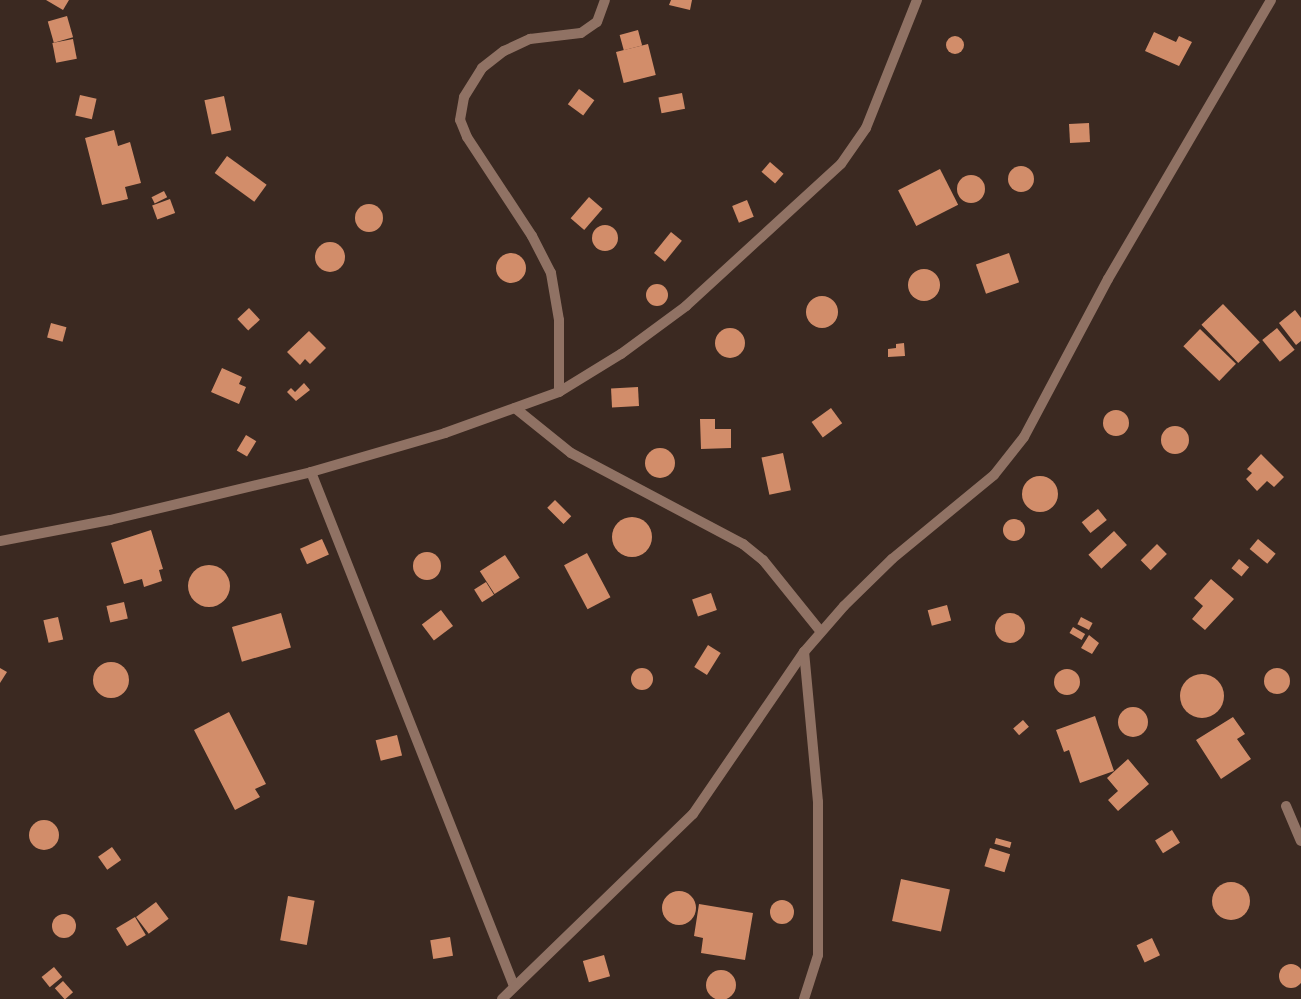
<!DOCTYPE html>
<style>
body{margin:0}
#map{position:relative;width:1301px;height:999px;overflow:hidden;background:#3b2921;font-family:Overpass,sans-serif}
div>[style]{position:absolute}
.building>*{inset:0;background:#d28d6a;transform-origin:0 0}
.round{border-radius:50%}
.street>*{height:10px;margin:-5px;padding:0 5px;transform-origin:5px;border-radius:5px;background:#907264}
span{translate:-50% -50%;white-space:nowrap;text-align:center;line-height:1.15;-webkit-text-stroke:5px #312017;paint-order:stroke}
</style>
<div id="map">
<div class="building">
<i style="clip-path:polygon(46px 0,69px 0,63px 10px)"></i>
<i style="clip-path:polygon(671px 0,692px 0,690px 10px,669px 5px)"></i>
<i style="left:67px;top:16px;width:22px;height:20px;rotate:74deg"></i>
<i style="left:638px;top:30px;width:16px;height:19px;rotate:75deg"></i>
<i style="clip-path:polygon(1154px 32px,1176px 42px,1179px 36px,1192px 42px,1179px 66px,1145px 51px)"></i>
<i class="round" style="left:946px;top:36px;width:18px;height:18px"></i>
<i style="left:73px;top:39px;width:20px;height:21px;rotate:79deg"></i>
<i style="left:648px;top:44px;width:32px;height:33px;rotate:76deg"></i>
<i style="left:579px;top:89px;width:19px;height:19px;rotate:36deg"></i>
<i style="left:682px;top:93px;width:16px;height:24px;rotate:79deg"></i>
<i style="left:80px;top:95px;width:17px;height:21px;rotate:13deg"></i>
<i style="left:224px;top:96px;width:35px;height:20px;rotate:78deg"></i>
<i style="left:1089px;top:123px;width:19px;height:20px;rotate:87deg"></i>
<i style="clip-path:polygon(114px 130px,118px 146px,130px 142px,141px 183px,125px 187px,128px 199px,102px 205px,85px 138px)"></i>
<i style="left:227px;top:156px;width:49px;height:21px;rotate:36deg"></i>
<i style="left:770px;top:162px;width:18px;height:13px;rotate:41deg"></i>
<i class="round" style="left:1008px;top:166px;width:26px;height:26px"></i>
<i style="left:940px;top:169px;width:40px;height:47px;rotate:63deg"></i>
<i class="round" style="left:957px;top:175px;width:28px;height:28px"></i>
<i style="left:164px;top:191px;width:7px;height:14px;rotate:63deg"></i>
<i style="left:589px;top:197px;width:18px;height:28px;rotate:41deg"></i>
<i style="left:170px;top:199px;width:15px;height:19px;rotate:70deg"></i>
<i style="left:747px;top:200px;width:18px;height:16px;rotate:68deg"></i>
<i class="round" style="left:355px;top:204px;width:28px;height:28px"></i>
<i class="round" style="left:592px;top:225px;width:26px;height:26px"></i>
<i style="left:671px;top:232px;width:14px;height:27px;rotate:39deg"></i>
<i class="round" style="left:315px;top:242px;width:30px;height:30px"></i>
<i class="round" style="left:496px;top:253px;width:30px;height:30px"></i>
<i style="left:1009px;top:253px;width:31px;height:35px;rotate:71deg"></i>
<i class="round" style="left:908px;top:269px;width:32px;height:32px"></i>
<i class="round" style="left:646px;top:284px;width:22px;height:22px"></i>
<i class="round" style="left:806px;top:296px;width:32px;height:32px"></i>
<i style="left:1223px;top:304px;width:53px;height:30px;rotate:46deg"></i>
<i style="left:249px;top:308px;width:16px;height:16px;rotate:47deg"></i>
<i style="clip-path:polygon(1295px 310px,1301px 318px,1301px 341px,1296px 345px,1279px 323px)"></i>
<i style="left:51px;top:323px;width:16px;height:15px;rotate:15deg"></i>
<i class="round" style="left:715px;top:328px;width:30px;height:30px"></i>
<i style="left:1277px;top:328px;width:28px;height:19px;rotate:51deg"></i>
<i style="left:1200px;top:329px;width:50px;height:24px;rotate:44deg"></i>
<i style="clip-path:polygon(309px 331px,326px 348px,310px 364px,305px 359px,300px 365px,287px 352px)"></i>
<i style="clip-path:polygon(904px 343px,905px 356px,888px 357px,888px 349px,896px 348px,896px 344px)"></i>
<i style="clip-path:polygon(222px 368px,242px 377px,239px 384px,246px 387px,239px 404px,211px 392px)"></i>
<i style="clip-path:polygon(304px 383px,310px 390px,296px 401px,287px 392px,291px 388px,295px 392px)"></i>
<i style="left:638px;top:387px;width:19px;height:27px;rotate:87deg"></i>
<i style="left:831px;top:408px;width:19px;height:24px;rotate:54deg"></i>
<i class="round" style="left:1103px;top:410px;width:26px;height:26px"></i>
<i style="clip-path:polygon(700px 419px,715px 419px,715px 429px,731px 429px,731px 448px,701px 449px)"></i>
<i class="round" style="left:1161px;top:426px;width:28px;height:28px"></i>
<i style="left:246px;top:435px;width:12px;height:18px;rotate:31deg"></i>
<i class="round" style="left:645px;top:448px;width:30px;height:30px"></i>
<i style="left:783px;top:453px;width:38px;height:22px;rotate:78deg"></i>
<i style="clip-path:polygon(1261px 454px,1284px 477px,1274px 487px,1267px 481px,1257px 491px,1246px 479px,1252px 473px,1247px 469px)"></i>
<i class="round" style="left:1022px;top:476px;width:36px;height:36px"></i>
<i style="left:555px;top:500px;width:23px;height:11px;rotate:45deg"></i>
<i style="left:1098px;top:509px;width:14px;height:21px;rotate:51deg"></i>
<i class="round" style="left:612px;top:517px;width:40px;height:40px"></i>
<i class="round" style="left:1003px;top:519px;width:22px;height:22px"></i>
<i style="clip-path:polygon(151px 530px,163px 569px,159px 570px,162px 581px,144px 587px,142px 579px,124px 584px,111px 543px)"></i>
<i style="left:1114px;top:531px;width:19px;height:35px;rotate:47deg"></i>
<i style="left:322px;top:539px;width:17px;height:24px;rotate:66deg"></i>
<i style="left:1258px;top:539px;width:23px;height:13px;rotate:40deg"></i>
<i style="left:1157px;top:544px;width:14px;height:23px;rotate:45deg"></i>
<i class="round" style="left:413px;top:552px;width:28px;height:28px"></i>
<i style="left:587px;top:553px;width:50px;height:26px;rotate:62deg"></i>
<i style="left:505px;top:555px;width:27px;height:30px;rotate:57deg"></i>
<i style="left:1239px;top:559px;width:13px;height:12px;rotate:39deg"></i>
<i class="round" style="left:188px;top:565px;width:42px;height:42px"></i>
<i style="clip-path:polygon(1211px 579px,1234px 599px,1205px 630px,1192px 619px,1203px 606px,1194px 598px)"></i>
<i style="left:486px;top:582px;width:15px;height:14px;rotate:58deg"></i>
<i style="left:711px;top:593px;width:18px;height:20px;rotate:71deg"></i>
<i style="left:124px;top:602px;width:17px;height:18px;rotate:77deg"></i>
<i style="left:947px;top:605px;width:16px;height:20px;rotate:75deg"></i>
<i style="left:441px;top:610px;width:20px;height:24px;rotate:53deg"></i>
<i style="left:281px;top:613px;width:36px;height:51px;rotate:74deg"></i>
<i class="round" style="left:995px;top:613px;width:30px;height:30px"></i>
<i style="left:58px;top:617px;width:23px;height:15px;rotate:77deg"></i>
<i style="left:1081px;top:617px;width:13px;height:8px;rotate:27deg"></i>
<i style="left:1073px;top:627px;width:14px;height:7px;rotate:30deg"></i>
<i style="clip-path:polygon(1089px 635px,1099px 643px,1092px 654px,1081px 648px)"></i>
<i style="left:708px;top:645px;width:15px;height:26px;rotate:32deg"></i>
<i class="round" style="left:93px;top:662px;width:36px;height:36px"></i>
<i class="round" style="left:1264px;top:668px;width:26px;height:26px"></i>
<i class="round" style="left:631px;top:668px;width:22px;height:22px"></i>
<i style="clip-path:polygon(0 668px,7px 672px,0 683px)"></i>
<i class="round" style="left:1054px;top:669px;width:26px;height:26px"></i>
<i class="round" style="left:1180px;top:674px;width:44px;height:44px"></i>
<i class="round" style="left:1118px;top:707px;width:30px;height:30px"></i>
<i style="clip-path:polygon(229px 712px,266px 784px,255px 789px,260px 797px,235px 810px,194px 730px)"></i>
<i style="clip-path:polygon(1095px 716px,1114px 771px,1080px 783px,1069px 750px,1064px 752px,1056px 730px)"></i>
<i style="clip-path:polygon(1233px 717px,1245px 734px,1237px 739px,1251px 759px,1221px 779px,1196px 740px)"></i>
<i style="left:1023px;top:720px;width:9px;height:13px;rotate:49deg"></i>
<i style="left:397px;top:735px;width:21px;height:22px;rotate:76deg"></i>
<i style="clip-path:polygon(1128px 759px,1149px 784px,1118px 811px,1108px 800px,1118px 791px,1107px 778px)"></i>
<i class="round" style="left:29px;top:820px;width:30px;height:30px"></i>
<i style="left:1172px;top:830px;width:15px;height:20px;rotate:58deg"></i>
<i style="left:996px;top:838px;width:16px;height:6px;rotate:15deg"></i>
<i style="left:112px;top:847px;width:16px;height:17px;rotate:55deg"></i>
<i style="left:990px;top:848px;width:21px;height:19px;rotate:17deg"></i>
<i style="left:901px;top:879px;width:50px;height:43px;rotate:12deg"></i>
<i class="round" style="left:1212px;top:882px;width:38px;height:38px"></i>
<i class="round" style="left:662px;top:891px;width:34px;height:34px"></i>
<i style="left:288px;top:896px;width:27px;height:45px;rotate:10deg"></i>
<i class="round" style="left:770px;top:900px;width:24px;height:24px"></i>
<i style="left:156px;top:902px;width:21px;height:25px;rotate:53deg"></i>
<i style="clip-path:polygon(699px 904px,753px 913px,745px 960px,701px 953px,703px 938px,694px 936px)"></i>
<i class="round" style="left:52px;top:914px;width:24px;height:24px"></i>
<i style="left:135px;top:917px;width:21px;height:22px;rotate:59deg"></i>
<i style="left:450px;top:937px;width:19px;height:20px;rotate:81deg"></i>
<i style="left:1152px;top:938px;width:19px;height:17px;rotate:65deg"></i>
<i style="left:604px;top:955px;width:22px;height:22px;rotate:74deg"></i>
<i class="round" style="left:1279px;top:964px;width:24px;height:24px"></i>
<i style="left:54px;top:967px;width:13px;height:16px;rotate:51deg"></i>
<i class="round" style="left:706px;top:970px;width:30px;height:30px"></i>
<i style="left:63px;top:981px;width:15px;height:11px;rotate:48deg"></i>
</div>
<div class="street">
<i style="left:559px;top:392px;width:72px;rotate:-90deg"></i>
<i style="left:559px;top:320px;width:48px;rotate:-99.7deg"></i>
<i style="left:551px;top:273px;width:42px;rotate:-117.2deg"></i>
<i style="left:532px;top:236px;width:118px;rotate:-123.3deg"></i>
<i style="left:467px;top:137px;width:18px;rotate:-112deg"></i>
<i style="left:460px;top:120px;width:23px;rotate:-80deg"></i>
<i style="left:464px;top:97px;width:34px;rotate:-58deg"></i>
<i style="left:482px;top:68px;width:28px;rotate:-38deg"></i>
<i style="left:504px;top:51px;width:29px;rotate:-25deg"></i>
<i style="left:530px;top:39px;width:51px;rotate:-6.7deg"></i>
<i style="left:581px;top:33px;width:19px;rotate:-35deg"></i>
<i style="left:597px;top:22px;width:23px;rotate:-70deg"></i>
<i style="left:515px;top:408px;width:72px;rotate:38.8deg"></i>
<i style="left:571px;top:453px;width:195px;rotate:27.9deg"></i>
<i style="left:743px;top:544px;width:26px;rotate:39deg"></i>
<i style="left:763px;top:560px;width:92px;rotate:51.1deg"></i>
<i style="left:311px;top:472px;width:553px;rotate:68.45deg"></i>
<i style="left:0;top:541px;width:112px;rotate:-10.8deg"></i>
<i style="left:110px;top:520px;width:207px;rotate:-13.4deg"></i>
<i style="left:311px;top:472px;width:140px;rotate:-16.2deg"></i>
<i style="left:445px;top:433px;width:121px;rotate:-19.8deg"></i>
<i style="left:559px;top:392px;width:73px;rotate:-31.5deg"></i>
<i style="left:621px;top:354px;width:81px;rotate:-36.4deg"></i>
<i style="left:686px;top:306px;width:210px;rotate:-42.5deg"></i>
<i style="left:841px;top:164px;width:44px;rotate:-55.2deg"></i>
<i style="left:866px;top:128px;width:138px;rotate:-68.3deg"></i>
<i style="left:1286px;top:806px;width:38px;rotate:67deg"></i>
<i style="left:502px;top:999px;width:266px;rotate:-44.1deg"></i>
<i style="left:693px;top:814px;width:196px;rotate:-55.6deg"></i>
<i style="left:804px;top:652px;width:61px;rotate:-49deg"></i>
<i style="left:844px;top:606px;width:67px;rotate:-44.4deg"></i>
<i style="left:892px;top:559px;width:132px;rotate:-39.5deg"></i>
<i style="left:994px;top:475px;width:48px;rotate:-51.7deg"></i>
<i style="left:1024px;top:437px;width:179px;rotate:-62deg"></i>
<i style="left:1108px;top:279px;width:323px;rotate:-59.7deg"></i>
<i style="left:804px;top:999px;width:46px;rotate:-72.3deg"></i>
<i style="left:818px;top:955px;width:153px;rotate:-90deg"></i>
<i style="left:818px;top:802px;width:151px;rotate:-95.3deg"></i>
</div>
</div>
